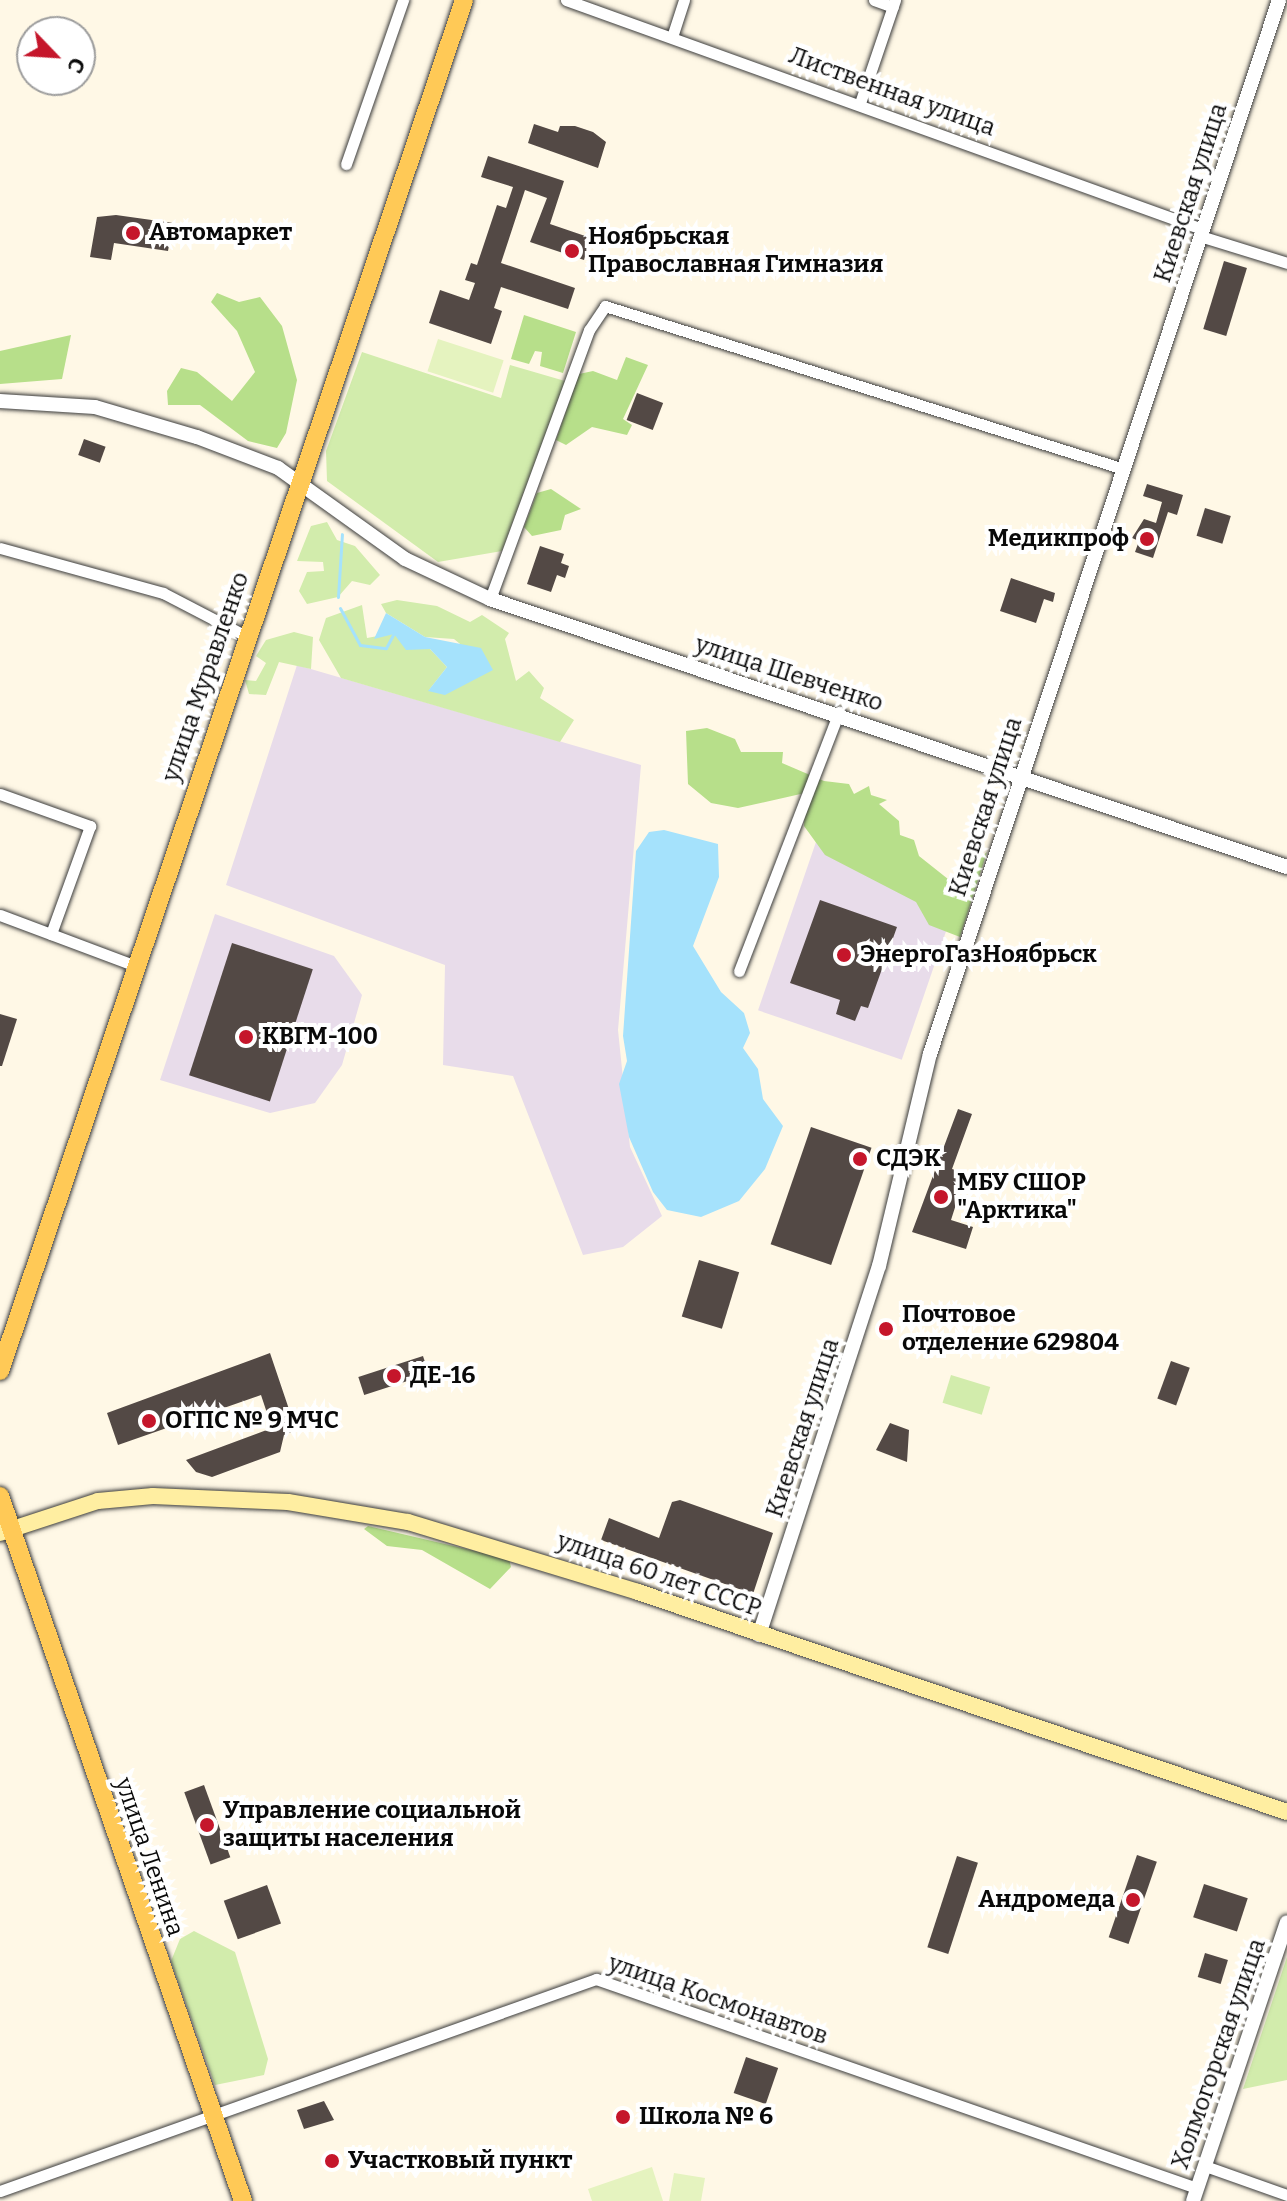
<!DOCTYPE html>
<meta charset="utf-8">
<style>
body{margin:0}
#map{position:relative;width:1287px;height:2201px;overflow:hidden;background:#fff8e6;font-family:Bitter,serif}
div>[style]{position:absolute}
.industrial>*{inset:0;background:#e8dcea;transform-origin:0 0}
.green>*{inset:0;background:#d2ecac;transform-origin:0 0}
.forest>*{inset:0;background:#b7df8a}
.pitch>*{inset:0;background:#e5f3bf;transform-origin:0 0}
.water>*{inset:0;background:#a5e2fc}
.stream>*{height:3px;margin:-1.5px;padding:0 1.5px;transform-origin:1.5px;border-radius:1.5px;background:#a5e2fc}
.building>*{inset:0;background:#534945;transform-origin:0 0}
.roads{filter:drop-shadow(0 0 2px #3c3c3c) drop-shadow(0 0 2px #3c3c3c)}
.minor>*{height:11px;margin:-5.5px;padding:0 5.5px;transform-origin:5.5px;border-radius:5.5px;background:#fff}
.tertiary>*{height:14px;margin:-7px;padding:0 7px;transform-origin:7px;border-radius:7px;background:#fff}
.secondary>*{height:16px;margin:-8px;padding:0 8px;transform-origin:8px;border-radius:8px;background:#ffeea1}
.primary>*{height:18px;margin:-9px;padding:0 9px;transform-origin:9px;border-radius:9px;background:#ffc956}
.dots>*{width:22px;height:22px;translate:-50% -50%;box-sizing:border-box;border:4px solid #fff;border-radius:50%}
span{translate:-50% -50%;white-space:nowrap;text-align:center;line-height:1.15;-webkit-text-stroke:8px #fff;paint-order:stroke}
.street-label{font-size:24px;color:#090909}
.poi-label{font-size:24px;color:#090909;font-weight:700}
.left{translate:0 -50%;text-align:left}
.right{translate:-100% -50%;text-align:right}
.north{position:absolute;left:16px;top:16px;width:80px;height:80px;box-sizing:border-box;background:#fff;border:2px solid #9d9d9d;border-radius:50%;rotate:115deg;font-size:22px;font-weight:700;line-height:32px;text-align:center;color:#090909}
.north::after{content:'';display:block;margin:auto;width:28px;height:36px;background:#c5162b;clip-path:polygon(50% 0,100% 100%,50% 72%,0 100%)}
</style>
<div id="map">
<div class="industrial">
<i style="clip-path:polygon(297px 665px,641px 765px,618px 1030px,630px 1147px,662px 1216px,623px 1247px,583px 1255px,513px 1076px,443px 1065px,445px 965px,226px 885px)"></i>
<i style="left:816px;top:842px;width:152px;height:178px;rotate:19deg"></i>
<i style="clip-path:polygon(215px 914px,334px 956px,362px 995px,342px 1065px,315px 1103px,270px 1113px,160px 1080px)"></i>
</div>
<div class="green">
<i style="clip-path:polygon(362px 352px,501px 398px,510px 365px,565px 381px,502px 551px,438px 562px,327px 481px,326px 451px)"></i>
<i style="clip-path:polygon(327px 522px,337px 540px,355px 546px,380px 575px,370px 585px,352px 581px,338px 597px,307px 604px,299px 591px,307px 572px,324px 571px,323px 562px,297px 561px,311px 526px)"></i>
<i style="clip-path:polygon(397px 600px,437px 606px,470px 622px,482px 615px,509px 633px,505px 639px,516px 681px,529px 671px,544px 688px,540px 698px,574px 720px,560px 742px,341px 678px,319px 640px,326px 618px,362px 605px,367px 638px,394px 633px,430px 649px,447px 667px,429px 690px,492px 670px,454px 639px,425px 637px,386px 613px,381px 604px)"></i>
<i style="clip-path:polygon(294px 632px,313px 637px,311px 669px,279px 662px,266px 695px,249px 694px,245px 680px,256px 681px,266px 663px,256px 656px,266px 640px)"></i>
<i style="left:951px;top:1375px;width:41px;height:29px;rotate:17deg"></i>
<i style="clip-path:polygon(194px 1931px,235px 1952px,268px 2059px,264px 2075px,215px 2085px,171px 1961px,180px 1939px)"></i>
<i style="clip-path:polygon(1287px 1957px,1287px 2080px,1243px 2089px)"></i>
</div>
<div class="forest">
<i style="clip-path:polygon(217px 293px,239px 302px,260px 297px,282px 326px,297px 380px,286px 433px,277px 448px,248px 441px,200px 405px,168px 405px,167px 391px,181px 368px,197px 372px,232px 401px,255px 372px,237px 331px,211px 302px)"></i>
<i style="clip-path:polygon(524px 315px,576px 332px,563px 373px,540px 366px,542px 352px,535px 351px,529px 364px,511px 359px)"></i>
<i style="clip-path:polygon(71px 335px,62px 379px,0 384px,0 351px)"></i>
<i style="clip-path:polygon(626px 357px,648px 365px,623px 419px,632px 425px,627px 435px,592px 427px,566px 445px,556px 440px,579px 374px,593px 371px,617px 380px)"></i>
<i style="clip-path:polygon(551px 489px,581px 509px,565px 515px,561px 530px,532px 536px,524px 527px,537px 493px)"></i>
<i style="clip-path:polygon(707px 728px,735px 739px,741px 752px,783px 752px,782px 763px,824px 781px,849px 784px,854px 794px,869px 786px,871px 795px,887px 800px,879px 804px,899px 821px,900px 835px,914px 840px,919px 856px,953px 883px,987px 852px,960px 937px,929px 925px,916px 902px,825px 855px,804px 826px,805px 793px,738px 808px,711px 803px,688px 784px,686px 731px)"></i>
<i style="clip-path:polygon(368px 1526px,509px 1559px,511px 1567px,490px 1589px,422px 1550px,387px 1546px,364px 1529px)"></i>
</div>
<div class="pitch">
<i style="left:438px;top:339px;width:69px;height:34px;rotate:18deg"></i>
<i style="clip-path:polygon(652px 2167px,663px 2201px,592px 2201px,588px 2189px)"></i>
<i style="clip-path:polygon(674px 2173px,705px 2178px,701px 2201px,669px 2201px)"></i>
</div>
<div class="water">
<i style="clip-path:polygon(386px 613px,425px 637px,481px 648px,493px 670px,445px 695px,428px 691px,447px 667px,430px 649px,406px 650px,394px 634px,374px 639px)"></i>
<i style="clip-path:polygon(664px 830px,718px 844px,719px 877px,693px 946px,721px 992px,744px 1013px,750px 1033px,743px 1048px,758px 1069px,763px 1099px,783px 1126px,765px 1169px,739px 1201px,701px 1217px,667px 1210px,653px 1192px,629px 1137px,619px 1084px,627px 1061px,623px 1036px,636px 851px,649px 832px)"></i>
</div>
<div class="stream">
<i style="left:338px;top:597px;width:63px;rotate:-86.4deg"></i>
<i style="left:340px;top:608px;width:42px;rotate:61.6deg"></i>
<i style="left:360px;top:645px;width:26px;rotate:7deg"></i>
<i style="left:386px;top:648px;width:17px;rotate:-62deg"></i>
</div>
<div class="building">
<i style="clip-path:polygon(534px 124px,558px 132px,560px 126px,575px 126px,593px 132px,606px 142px,598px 168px,528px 143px)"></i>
<i style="clip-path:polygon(488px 156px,564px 181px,550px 224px,591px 238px,584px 260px,530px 242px,547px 198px,525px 190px,501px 263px,575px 288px,568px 309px,501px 287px,494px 308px,502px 311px,491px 344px,429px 323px,440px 290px,469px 300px,475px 283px,465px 280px,471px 263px,477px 265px,497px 205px,506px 208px,513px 187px,481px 177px)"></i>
<i style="clip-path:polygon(116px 215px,173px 223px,168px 251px,114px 243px,111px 260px,90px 257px,97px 217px)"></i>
<i style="left:1224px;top:261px;width:24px;height:71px;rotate:17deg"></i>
<i style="left:637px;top:393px;width:28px;height:29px;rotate:21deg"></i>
<i style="left:84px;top:439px;width:23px;height:17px;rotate:20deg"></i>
<i style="clip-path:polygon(1147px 484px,1183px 495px,1177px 515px,1168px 512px,1153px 558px,1135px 552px,1139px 541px,1132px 538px,1144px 519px,1156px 523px,1162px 502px,1143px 496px)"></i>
<i style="left:1205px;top:508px;width:27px;height:29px;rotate:17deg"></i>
<i style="clip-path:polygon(540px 546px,564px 554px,561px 563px,569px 566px,565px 578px,557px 575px,551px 592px,527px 584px)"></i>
<i style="clip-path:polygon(1011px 578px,1055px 593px,1053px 602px,1044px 599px,1036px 623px,1000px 611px)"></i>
<i style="clip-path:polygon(820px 900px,897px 927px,868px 1008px,861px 1006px,855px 1021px,836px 1014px,840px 1000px,790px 983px)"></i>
<i style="left:232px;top:943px;width:85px;height:139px;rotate:18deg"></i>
<i style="clip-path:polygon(0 1014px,17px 1019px,2px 1066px,0 1066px)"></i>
<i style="clip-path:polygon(958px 1109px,972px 1114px,952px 1169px,966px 1173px,951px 1220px,973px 1227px,966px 1249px,912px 1232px)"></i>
<i style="left:811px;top:1127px;width:64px;height:124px;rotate:19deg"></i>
<i style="left:699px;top:1260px;width:42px;height:59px;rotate:17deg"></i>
<i style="clip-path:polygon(270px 1353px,296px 1430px,284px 1435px,280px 1452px,212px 1477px,196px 1472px,186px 1460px,272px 1428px,261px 1395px,118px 1445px,107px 1413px)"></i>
<i style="left:423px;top:1356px;width:19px;height:68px;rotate:72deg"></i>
<i style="left:1171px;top:1361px;width:20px;height:40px;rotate:20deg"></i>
<i style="clip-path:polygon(890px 1423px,909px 1430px,907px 1462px,876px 1450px)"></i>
<i style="clip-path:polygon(680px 1500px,773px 1533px,753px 1594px,601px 1540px,609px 1518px,659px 1538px,672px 1502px)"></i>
<i style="left:204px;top:1785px;width:77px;height:21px;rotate:70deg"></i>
<i style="left:1137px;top:1855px;width:21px;height:87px;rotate:19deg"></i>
<i style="left:957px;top:1856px;width:22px;height:96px;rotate:18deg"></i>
<i style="left:1204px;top:1884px;width:46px;height:35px;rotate:18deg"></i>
<i style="left:267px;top:1885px;width:41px;height:46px;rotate:70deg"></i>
<i style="left:1205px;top:1953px;width:24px;height:25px;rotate:17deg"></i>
<i style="left:746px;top:2057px;width:34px;height:38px;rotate:19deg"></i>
<i style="clip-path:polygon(324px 2101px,334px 2120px,304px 2129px,297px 2110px)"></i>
</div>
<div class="roads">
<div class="minor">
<i style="left:566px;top:0;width:676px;rotate:19.8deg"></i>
<i style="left:874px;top:0;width:20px;rotate:20deg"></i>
<i style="left:672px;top:37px;width:39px;rotate:-72deg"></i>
<i style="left:860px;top:103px;width:109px;rotate:-71.2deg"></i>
<i style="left:346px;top:164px;width:174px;rotate:-70.8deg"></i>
<i style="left:1200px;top:236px;width:91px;rotate:17.2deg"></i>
<i style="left:0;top:548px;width:169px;rotate:15.4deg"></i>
<i style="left:163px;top:593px;width:93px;rotate:27.4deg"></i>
<i style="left:490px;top:599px;width:287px;rotate:-69.8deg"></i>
<i style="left:589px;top:330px;width:29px;rotate:-56deg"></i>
<i style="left:605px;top:306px;width:544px;rotate:17.44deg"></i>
<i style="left:0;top:794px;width:96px;rotate:19.6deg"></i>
<i style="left:90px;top:826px;width:115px;rotate:109.9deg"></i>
<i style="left:0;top:915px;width:142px;rotate:20.6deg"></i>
<i style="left:739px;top:971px;width:278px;rotate:-68.9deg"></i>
<i style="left:1205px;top:2166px;width:87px;rotate:19.5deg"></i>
<i style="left:0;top:2191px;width:633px;rotate:-19.58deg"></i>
<i style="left:596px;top:1979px;width:636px;rotate:19.18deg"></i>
</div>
<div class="tertiary">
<i style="left:0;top:401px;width:95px;rotate:3.6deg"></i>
<i style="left:95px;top:407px;width:106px;rotate:16.4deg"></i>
<i style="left:197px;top:437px;width:87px;rotate:20.9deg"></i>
<i style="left:278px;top:468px;width:156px;rotate:35.6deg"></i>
<i style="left:405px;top:559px;width:94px;rotate:25.2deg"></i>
<i style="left:490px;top:599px;width:841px;rotate:18.59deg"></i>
<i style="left:759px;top:1635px;width:388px;rotate:-72deg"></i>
<i style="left:879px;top:1266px;width:218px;rotate:-76.5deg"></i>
<i style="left:930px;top:1054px;width:1110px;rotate:-71.68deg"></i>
<i style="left:1193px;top:2201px;width:294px;rotate:-71.4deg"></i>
</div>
<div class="secondary">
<i style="left:0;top:1533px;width:103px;rotate:-18.1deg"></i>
<i style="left:98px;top:1501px;width:55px;rotate:-5.2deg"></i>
<i style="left:153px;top:1496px;width:135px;rotate:2.5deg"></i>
<i style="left:288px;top:1502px;width:122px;rotate:9.5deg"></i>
<i style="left:408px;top:1522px;width:240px;rotate:16.9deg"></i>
<i style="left:638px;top:1592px;width:685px;rotate:18.73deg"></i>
</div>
<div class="primary">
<i style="left:0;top:1371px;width:1447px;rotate:-71.3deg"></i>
<i style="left:0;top:1496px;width:746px;rotate:70.98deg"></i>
</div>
</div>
<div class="dots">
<i style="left:133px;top:233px;background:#c5162b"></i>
<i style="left:572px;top:251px;background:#c5162b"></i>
<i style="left:1147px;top:539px;background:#c5162b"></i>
<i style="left:844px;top:955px;background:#c5162b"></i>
<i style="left:246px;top:1037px;background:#c5162b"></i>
<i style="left:860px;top:1159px;background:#c5162b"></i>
<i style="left:941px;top:1197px;background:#c5162b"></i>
<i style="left:886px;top:1329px;background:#c5162b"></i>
<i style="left:394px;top:1376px;background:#c5162b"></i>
<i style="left:149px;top:1421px;background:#c5162b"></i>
<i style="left:207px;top:1825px;background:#c5162b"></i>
<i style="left:1133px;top:1900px;background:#c5162b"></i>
<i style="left:623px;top:2117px;background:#c5162b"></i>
<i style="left:332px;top:2161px;background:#c5162b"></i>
</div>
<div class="street-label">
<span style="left:892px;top:92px;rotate:20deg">Лиственная улица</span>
<span style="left:1191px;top:193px;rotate:-72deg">Киевская улица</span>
<span style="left:789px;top:674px;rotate:18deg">улица Шевченко</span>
<span style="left:206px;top:677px;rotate:-71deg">улица Муравленко</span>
<span style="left:986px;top:807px;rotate:-72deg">Киевская улица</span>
<span style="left:803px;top:1428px;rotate:-72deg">Киевская улица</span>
<span style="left:659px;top:1575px;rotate:19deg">улица 60 лет СССР</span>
<span style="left:149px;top:1857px;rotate:71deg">улица Ленина</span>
<span style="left:718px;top:2000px;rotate:19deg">улица Космонавтов</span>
<span style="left:1219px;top:2054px;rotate:-71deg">Холмогорская улица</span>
</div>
<div class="poi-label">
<span class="left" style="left:149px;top:233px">Автомаркет</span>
<span class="left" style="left:588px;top:251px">Ноябрьская<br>Православная Гимназия</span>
<span class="right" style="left:1129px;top:539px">Медикпроф</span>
<span class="left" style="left:860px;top:955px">ЭнергоГазНоябрьск</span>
<span class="left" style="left:262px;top:1037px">КВГМ-100</span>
<span class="left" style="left:876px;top:1159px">СДЭК</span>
<span class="left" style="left:957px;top:1197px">МБУ СШОР<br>"Арктика"</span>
<span class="left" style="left:902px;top:1329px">Почтовое<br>отделение 629804</span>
<span class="left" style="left:410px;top:1376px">ДЕ-16</span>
<span class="left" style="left:165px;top:1421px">ОГПС № 9 МЧС</span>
<span class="left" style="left:223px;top:1825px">Управление социальной<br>защиты населения</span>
<span class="right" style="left:1115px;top:1900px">Андромеда</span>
<span class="left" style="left:639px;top:2117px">Школа № 6</span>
<span class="left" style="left:348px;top:2161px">Участковый пункт</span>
</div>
<div class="north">С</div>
</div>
